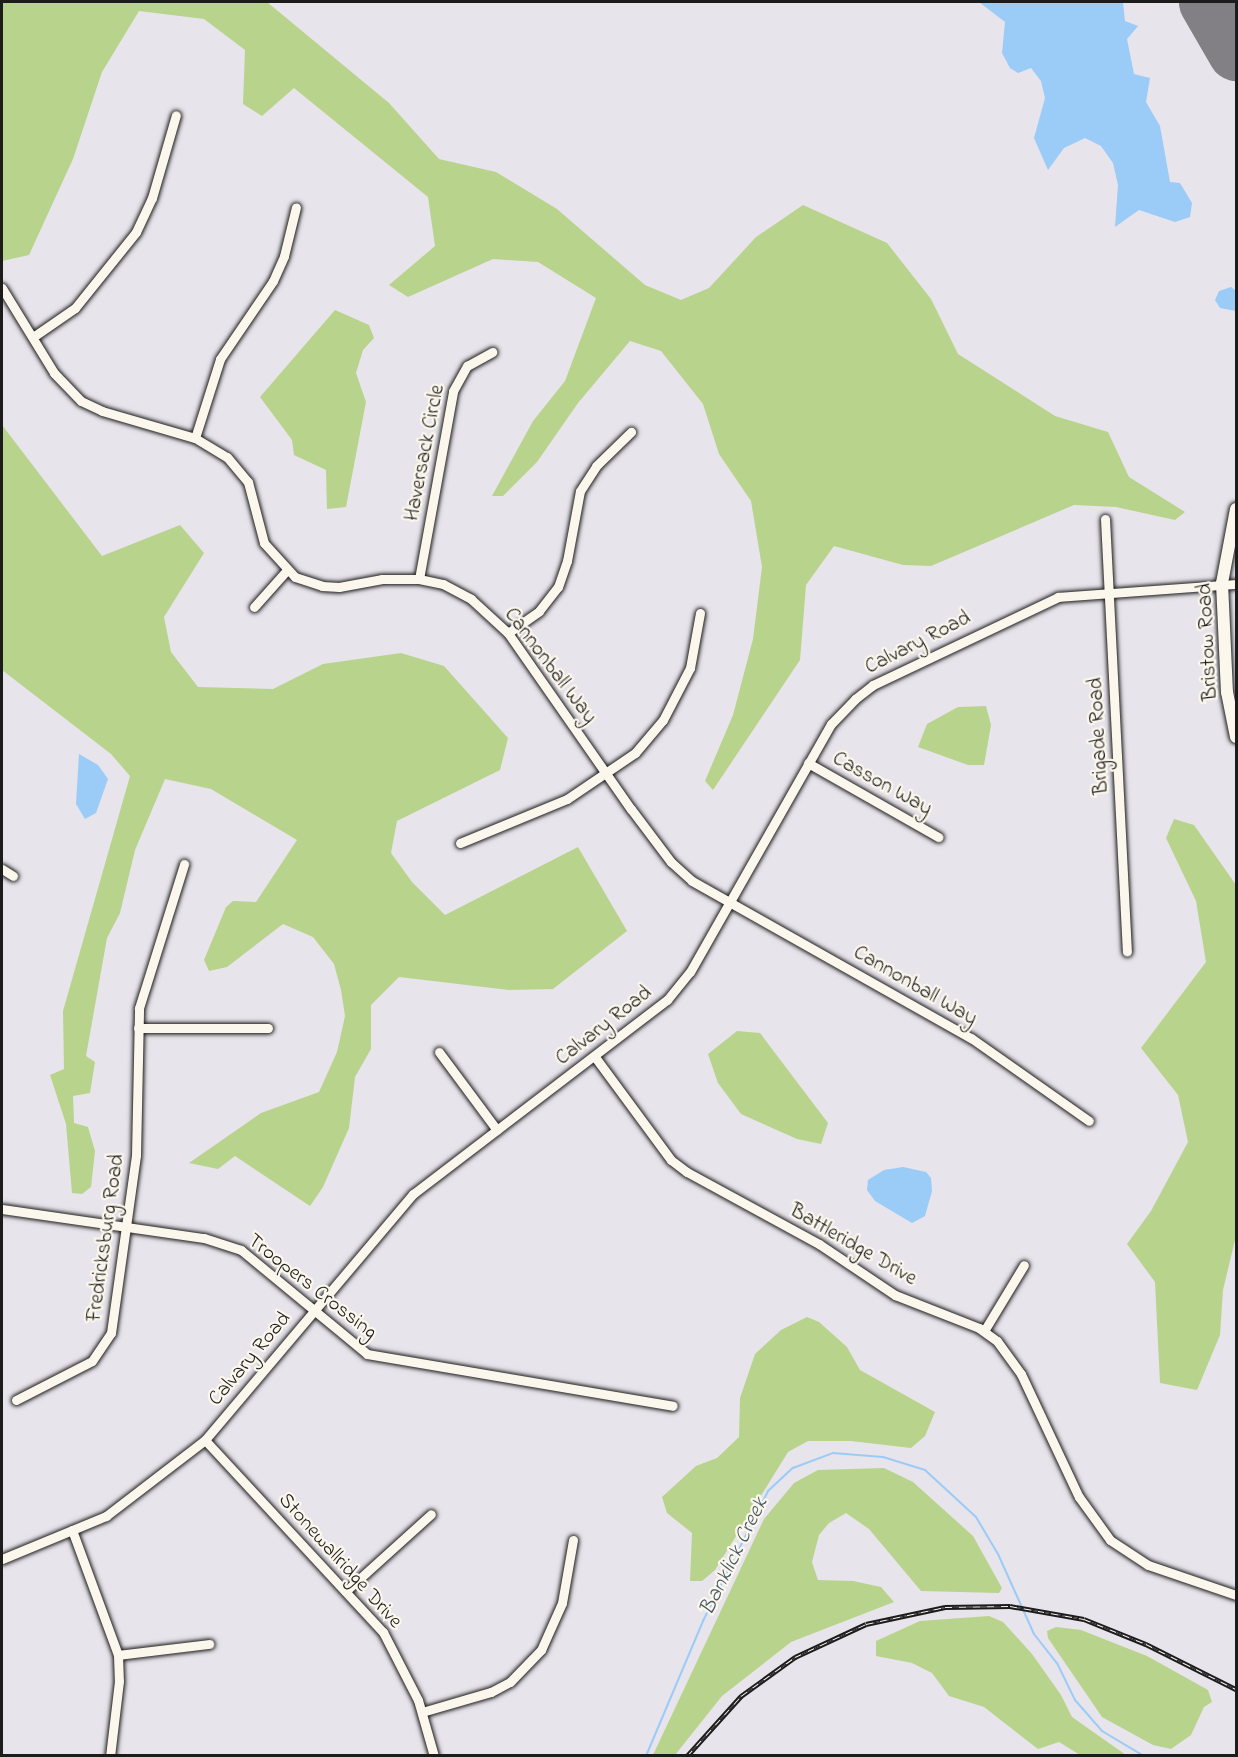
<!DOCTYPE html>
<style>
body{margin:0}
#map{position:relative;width:1238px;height:1757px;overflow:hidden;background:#e7e4eb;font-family:"Indie Flower",sans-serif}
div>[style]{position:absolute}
.green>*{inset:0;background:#b8d48c}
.water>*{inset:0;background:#9bcbf7}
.stream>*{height:2px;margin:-1px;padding:0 1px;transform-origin:1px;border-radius:1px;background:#9bcbf7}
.runway>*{height:57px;margin:-28.5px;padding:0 28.5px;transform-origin:28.5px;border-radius:28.5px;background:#828084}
.roads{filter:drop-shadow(0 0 2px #1c1c1c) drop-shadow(0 0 2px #1c1c1c)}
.street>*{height:9px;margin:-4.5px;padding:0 4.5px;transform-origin:4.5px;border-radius:4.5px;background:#fbf7ec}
.secondary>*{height:12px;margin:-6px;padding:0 6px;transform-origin:6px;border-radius:6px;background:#fbf7ec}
.rail>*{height:4.5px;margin-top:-2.25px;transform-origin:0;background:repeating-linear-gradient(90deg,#fbf7ec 0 7px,#1c1c1c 0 14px);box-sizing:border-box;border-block:2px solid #1c1c1c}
span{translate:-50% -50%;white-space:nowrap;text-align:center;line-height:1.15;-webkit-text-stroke:4.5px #fbf7ec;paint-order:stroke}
.street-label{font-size:21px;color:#1c1c1c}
.water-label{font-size:22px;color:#485969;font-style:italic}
.frame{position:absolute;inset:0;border:3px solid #1c1c1c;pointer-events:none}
</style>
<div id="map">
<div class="green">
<i style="clip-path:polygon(2px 2px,267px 2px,389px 103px,439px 159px,496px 172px,557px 209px,645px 285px,681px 300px,709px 288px,756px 237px,803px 205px,887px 243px,931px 299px,958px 354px,1055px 416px,1108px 432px,1129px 477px,1185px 512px,1175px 520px,1116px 507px,1074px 505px,931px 566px,903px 565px,834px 546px,806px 585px,800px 660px,713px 790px,705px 781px,733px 715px,753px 639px,762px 567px,751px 501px,719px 454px,703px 404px,661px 351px,630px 341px,578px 403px,537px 462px,503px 496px,492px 496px,533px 421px,565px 381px,596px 298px,538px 262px,493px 259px,408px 297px,389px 285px,435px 246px,428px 197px,294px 88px,262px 116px,243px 104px,245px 50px,204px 19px,139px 11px,102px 72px,73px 159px,29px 255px,2px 261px)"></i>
<i style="clip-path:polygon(335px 310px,369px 325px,374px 338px,363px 350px,356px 373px,366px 402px,346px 507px,327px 509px,326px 470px,294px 455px,292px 440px,260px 397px)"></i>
<i style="clip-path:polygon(2px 425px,102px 556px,180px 525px,204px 553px,164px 617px,171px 652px,198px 687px,273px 689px,323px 664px,401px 653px,444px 666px,508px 738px,500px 770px,397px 821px,391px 853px,412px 882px,445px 915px,578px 847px,627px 931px,553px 989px,509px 990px,399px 977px,371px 1005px,371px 1049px,355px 1077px,349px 1128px,323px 1187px,310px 1206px,235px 1156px,218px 1169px,189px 1163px,261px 1113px,319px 1092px,337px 1052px,345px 1016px,341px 990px,334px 964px,313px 937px,283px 924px,227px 967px,209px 971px,204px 960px,226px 907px,233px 901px,256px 902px,297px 840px,211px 789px,165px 779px,135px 850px,120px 913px,107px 938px,86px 1056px,95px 1062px,90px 1093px,73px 1096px,74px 1123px,88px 1127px,95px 1151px,91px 1187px,82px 1194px,72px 1193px,66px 1124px,50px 1075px,64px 1069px,63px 1011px,130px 776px,111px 754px,2px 670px)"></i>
<i style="clip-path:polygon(986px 706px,991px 725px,984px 765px,968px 765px,918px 747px,927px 724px,958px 707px)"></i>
<i style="clip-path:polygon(1174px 819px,1194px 825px,1236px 885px,1236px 1236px,1223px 1290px,1220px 1335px,1197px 1390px,1160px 1383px,1155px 1282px,1127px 1244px,1151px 1211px,1188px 1142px,1178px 1095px,1141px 1048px,1206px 962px,1196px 901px,1166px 838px)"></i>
<i style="clip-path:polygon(737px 1031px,760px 1033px,828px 1123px,821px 1144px,797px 1139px,741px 1114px,718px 1083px,708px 1054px)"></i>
<i style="clip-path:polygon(807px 1317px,819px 1322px,847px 1347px,860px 1370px,935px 1412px,925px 1436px,911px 1448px,851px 1441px,808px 1441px,788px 1452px,715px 1570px,702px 1581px,690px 1581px,692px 1533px,667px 1513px,662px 1497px,696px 1466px,717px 1458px,739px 1437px,740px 1398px,755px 1354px,781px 1330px)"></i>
<i style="clip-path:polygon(884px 1468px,913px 1482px,973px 1536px,1002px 1588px,999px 1593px,921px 1591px,869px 1529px,846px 1513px,829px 1523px,819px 1535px,812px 1562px,818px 1580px,853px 1581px,881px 1587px,894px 1602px,791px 1642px,722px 1696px,675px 1755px,653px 1755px,764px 1519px,794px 1483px,818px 1470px)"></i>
<i style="clip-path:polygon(989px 1616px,1003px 1622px,1032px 1654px,1061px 1695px,1072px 1717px,1126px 1755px,1080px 1755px,1059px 1742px,1038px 1749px,984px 1707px,949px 1696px,932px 1673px,912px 1663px,876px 1656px,876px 1641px,920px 1621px)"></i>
<i style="clip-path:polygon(1056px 1627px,1081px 1630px,1147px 1656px,1208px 1690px,1212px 1702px,1204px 1707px,1191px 1735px,1171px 1749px,1153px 1745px,1102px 1717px,1048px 1638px,1047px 1631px)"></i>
</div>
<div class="water">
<i style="clip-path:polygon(979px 2px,1123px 2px,1125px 21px,1138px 26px,1127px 39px,1134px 74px,1150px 78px,1146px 102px,1160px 126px,1170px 182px,1180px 183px,1192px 203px,1190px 217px,1175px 222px,1139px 210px,1115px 227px,1118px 185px,1113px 163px,1101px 146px,1085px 138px,1064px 148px,1048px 170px,1034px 138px,1045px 98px,1041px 81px,1031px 68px,1018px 73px,1010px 68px,1002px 53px,1005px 22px)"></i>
<i style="clip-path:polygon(1231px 287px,1236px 291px,1236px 311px,1220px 308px,1215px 300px,1219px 291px)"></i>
<i style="clip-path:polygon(79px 754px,98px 765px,108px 779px,96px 813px,85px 819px,76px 804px)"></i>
<i style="clip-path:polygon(903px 1167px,926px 1172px,931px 1178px,932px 1191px,925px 1216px,912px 1223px,875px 1201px,867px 1190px,868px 1180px,884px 1170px)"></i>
</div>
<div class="stream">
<i style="left:646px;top:1756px;width:147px;rotate:-67.1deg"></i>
<i style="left:703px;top:1621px;width:145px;rotate:-63.4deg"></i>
<i style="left:768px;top:1491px;width:34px;rotate:-43deg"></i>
<i style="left:793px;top:1468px;width:43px;rotate:-20.6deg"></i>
<i style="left:833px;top:1453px;width:50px;rotate:4.6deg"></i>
<i style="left:883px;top:1457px;width:44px;rotate:17.2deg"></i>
<i style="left:925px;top:1470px;width:69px;rotate:42.7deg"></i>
<i style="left:976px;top:1517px;width:43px;rotate:59.3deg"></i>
<i style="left:998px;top:1554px;width:88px;rotate:65.8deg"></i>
<i style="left:1034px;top:1634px;width:37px;rotate:52deg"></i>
<i style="left:1057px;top:1663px;width:41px;rotate:64.1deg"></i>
<i style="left:1075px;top:1700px;width:41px;rotate:48.9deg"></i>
<i style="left:1102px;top:1731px;width:49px;rotate:30.8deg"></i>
</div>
<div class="runway">
<i style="left:1207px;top:2px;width:58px;rotate:59.9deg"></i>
</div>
<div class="roads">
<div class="street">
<i style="left:2px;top:288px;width:100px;rotate:58.5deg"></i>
<i style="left:54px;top:373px;width:39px;rotate:46deg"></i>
<i style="left:81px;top:401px;width:23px;rotate:25deg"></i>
<i style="left:102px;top:411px;width:97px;rotate:16.2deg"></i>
<i style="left:195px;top:438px;width:37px;rotate:31deg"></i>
<i style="left:227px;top:457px;width:33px;rotate:50deg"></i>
<i style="left:248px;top:482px;width:63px;rotate:75.3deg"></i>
<i style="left:264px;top:543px;width:46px;rotate:47.6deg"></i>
<i style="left:295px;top:577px;width:28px;rotate:18deg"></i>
<i style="left:322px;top:586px;width:17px;rotate:3deg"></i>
<i style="left:339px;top:587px;width:44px;rotate:-10.5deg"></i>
<i style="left:382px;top:579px;width:37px"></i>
<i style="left:419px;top:579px;width:25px;rotate:12deg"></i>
<i style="left:443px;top:584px;width:32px;rotate:28deg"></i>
<i style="left:471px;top:599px;width:50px;rotate:42.6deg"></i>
<i style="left:508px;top:633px;width:215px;rotate:55.1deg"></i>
<i style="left:631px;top:809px;width:66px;rotate:53deg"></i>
<i style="left:671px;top:862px;width:28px;rotate:42deg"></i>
<i style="left:692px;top:881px;width:320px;rotate:29.4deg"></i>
<i style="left:971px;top:1038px;width:144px;rotate:35.1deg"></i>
<i style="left:33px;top:337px;width:51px;rotate:-34.6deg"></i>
<i style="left:75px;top:308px;width:97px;rotate:-51.2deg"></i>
<i style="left:136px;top:232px;width:38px;rotate:-65deg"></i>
<i style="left:152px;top:198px;width:86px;rotate:-73.9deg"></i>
<i style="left:195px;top:438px;width:83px;rotate:-72.4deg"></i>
<i style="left:220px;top:359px;width:94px;rotate:-55.8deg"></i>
<i style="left:273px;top:281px;width:27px;rotate:-66deg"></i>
<i style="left:284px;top:256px;width:50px;rotate:-76.2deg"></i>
<i style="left:1105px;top:519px;width:433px;rotate:87.1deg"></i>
<i style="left:419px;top:579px;width:191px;rotate:-79.7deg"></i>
<i style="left:453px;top:391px;width:29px;rotate:-61deg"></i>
<i style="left:467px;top:366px;width:29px;rotate:-29deg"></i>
<i style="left:254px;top:607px;width:50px;rotate:-48.3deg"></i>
<i style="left:508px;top:633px;width:38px;rotate:-35deg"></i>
<i style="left:539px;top:611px;width:31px;rotate:-52deg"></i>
<i style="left:558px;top:587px;width:28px;rotate:-71deg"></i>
<i style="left:567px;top:561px;width:71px;rotate:-79.5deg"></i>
<i style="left:580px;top:491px;width:30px;rotate:-57deg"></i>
<i style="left:596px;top:466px;width:49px;rotate:-44.2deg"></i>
<i style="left:808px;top:763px;width:150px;rotate:29.6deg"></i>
<i style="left:460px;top:843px;width:116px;rotate:-22.4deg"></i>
<i style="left:567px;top:799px;width:82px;rotate:-34.1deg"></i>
<i style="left:635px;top:753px;width:43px;rotate:-49.7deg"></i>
<i style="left:663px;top:720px;width:59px;rotate:-62.6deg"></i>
<i style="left:690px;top:668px;width:56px;rotate:-79.7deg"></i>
<i style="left:2px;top:869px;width:13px;rotate:32deg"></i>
<i style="left:138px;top:1028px;width:130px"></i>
<i style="left:439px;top:1052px;width:97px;rotate:53.4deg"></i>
<i style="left:595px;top:1057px;width:128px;rotate:53.6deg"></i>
<i style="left:671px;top:1160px;width:20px;rotate:37deg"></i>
<i style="left:687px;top:1172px;width:150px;rotate:28.6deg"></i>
<i style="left:819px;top:1244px;width:92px;rotate:33.9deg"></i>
<i style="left:895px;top:1295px;width:90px;rotate:21.4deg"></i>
<i style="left:979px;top:1328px;width:22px;rotate:36deg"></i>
<i style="left:997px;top:1341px;width:41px;rotate:54deg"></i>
<i style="left:1021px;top:1374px;width:136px;rotate:64.8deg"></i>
<i style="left:1079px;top:1497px;width:53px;rotate:54.2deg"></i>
<i style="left:1110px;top:1540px;width:45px;rotate:33.3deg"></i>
<i style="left:1148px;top:1565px;width:93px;rotate:18.8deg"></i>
<i style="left:2px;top:1209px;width:204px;rotate:8.2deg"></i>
<i style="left:204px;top:1238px;width:39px;rotate:18deg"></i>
<i style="left:241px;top:1250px;width:163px;rotate:39.5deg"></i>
<i style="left:367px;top:1354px;width:310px;rotate:9.6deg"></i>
<i style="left:984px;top:1331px;width:77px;rotate:-58.8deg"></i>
<i style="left:16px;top:1400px;width:85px;rotate:-27.2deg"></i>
<i style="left:92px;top:1361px;width:34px;rotate:-56deg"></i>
<i style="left:111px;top:1333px;width:180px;rotate:-82deg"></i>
<i style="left:136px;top:1155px;width:147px;rotate:-88.8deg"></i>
<i style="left:139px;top:1008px;width:151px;rotate:-72.6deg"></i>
<i style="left:205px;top:1440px;width:262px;rotate:47.2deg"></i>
<i style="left:383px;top:1632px;width:76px;rotate:62.8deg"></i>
<i style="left:418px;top:1700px;width:58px;rotate:74.1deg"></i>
<i style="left:72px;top:1530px;width:133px;rotate:69.8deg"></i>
<i style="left:118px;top:1655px;width:26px;rotate:88deg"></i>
<i style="left:119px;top:1681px;width:76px;rotate:96.8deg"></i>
<i style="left:2px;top:1559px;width:113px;rotate:-22.5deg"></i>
<i style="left:106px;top:1516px;width:125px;rotate:-37.5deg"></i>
<i style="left:205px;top:1440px;width:322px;rotate:-49.8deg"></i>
<i style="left:413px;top:1194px;width:320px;rotate:-37.4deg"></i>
<i style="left:667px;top:1000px;width:36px;rotate:-51deg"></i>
<i style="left:690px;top:972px;width:285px;rotate:-60.4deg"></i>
<i style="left:831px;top:724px;width:35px;rotate:-46deg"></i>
<i style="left:855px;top:699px;width:23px;rotate:-38deg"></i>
<i style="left:873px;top:685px;width:205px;rotate:-25.4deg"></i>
<i style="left:1058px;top:597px;width:178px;rotate:-4.2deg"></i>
<i style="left:347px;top:1590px;width:113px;rotate:-42.1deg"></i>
<i style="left:118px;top:1655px;width:92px;rotate:-6.9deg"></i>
<i style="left:422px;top:1712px;width:72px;rotate:-16.2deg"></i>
<i style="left:491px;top:1692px;width:21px;rotate:-28deg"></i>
<i style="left:510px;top:1682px;width:45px;rotate:-45.9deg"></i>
<i style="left:541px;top:1650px;width:51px;rotate:-65.9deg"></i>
<i style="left:562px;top:1603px;width:64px;rotate:-80.1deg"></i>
</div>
<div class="secondary">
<i style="left:1236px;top:509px;width:75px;rotate:100.7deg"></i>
<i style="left:1222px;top:583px;width:109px;rotate:87.4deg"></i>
<i style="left:1227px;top:692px;width:46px;rotate:78.7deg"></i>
</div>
</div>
<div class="rail">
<i style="left:687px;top:1756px;width:81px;rotate:-48deg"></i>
<i style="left:741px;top:1696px;width:67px;rotate:-35.8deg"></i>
<i style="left:795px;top:1657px;width:78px;rotate:-24.9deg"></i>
<i style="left:866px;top:1624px;width:81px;rotate:-12.1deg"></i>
<i style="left:945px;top:1607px;width:65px;rotate:-0.9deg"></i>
<i style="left:1010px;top:1606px;width:75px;rotate:10deg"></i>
<i style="left:1084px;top:1619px;width:67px;rotate:22deg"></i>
<i style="left:1146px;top:1644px;width:101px;rotate:26.6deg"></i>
</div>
<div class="street-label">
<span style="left:425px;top:453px;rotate:-79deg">Haversack Circle</span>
<span style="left:1208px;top:642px;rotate:-93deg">Bristow Road</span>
<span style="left:918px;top:643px;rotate:-27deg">Calvary Road</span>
<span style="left:550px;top:666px;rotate:53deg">Cannonball Way</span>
<span style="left:1099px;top:736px;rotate:-93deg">Brigade Road</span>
<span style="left:882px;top:784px;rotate:29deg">Casson Way</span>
<span style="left:915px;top:986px;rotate:30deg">Cannonball Way</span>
<span style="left:604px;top:1026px;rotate:-38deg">Calvary Road</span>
<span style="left:106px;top:1238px;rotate:-82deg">Fredricksburg Road</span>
<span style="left:853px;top:1245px;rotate:30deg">Battleridge Drive</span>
<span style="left:312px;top:1287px;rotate:38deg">Troopers Crossing</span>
<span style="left:250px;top:1359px;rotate:-50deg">Calvary Road</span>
<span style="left:340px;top:1561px;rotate:48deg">Stonewallridge Drive</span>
</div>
<div class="water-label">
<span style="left:735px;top:1557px;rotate:-64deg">Banklick Creek</span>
</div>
<div class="frame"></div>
</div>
